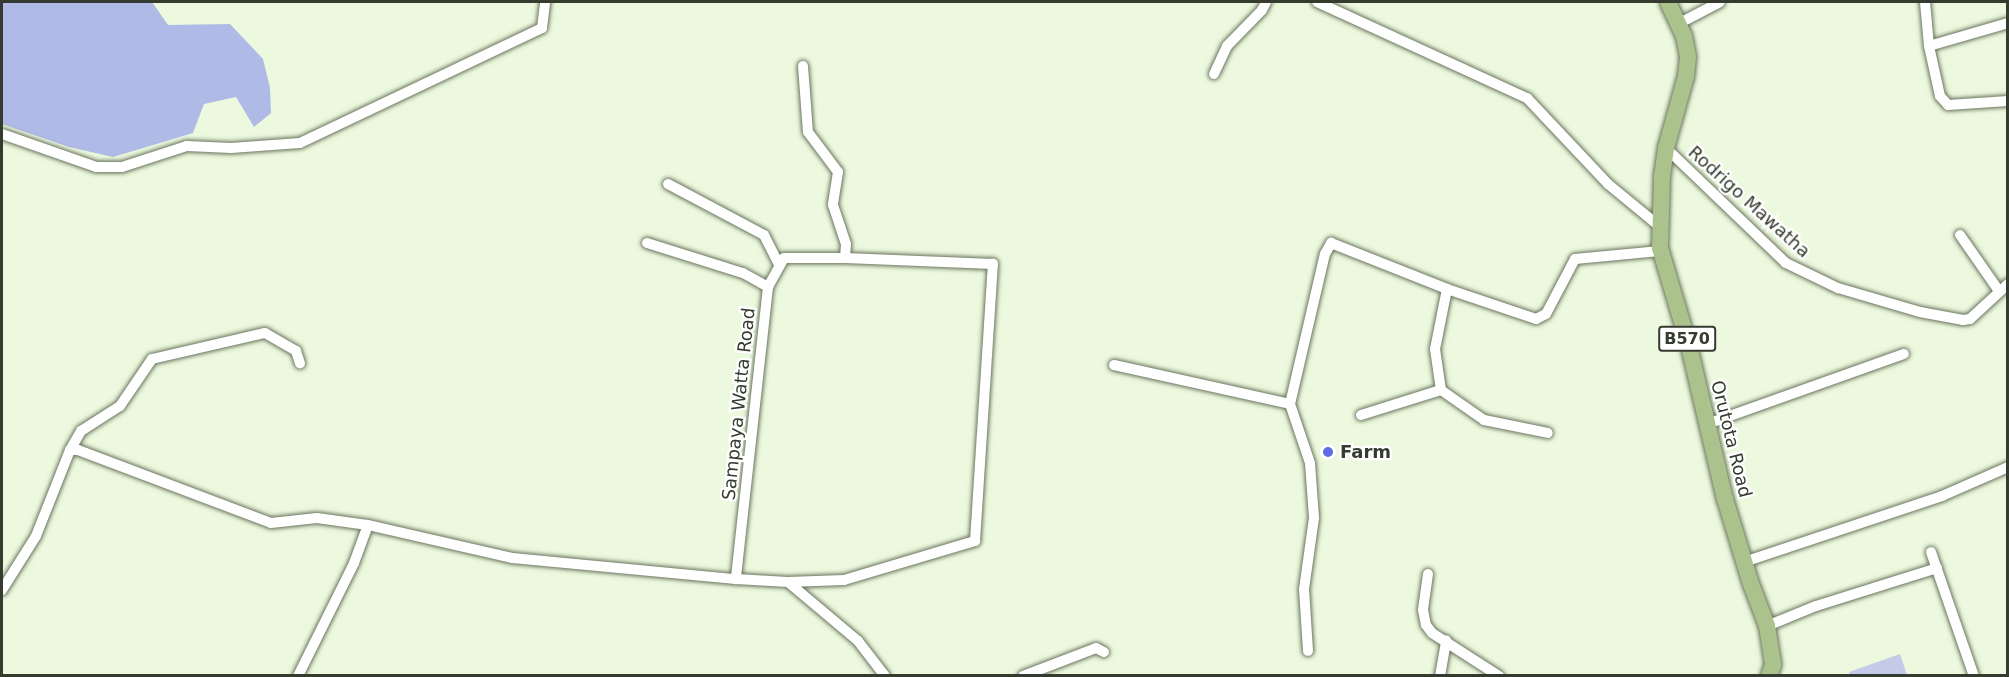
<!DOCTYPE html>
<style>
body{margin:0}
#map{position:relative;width:2009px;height:677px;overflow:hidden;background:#ecf9de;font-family:"DejaVu Sans",sans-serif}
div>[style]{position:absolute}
.green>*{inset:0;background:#c3cbe8}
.forest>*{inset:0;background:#afbae6}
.roads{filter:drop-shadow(0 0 2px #6a755e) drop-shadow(0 0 2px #6a755e)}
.minor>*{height:10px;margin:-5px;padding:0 5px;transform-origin:5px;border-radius:5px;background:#fff}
.primary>*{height:16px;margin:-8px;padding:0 8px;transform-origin:8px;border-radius:8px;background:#acc28c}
.dots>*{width:16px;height:16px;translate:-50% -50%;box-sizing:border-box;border:3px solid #fff;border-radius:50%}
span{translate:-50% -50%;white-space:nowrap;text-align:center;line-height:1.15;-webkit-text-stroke:4.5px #fff;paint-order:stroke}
.shield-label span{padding:2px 4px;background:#fff;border:2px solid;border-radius:4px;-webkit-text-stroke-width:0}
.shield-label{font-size:16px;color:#363b30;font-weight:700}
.street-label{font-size:18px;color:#363b30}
.poi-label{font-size:18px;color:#363b30;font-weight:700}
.left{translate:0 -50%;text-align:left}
.frame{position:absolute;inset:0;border:3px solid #363b30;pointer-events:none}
</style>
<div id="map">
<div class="green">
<i style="clip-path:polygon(1900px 654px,1907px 675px,1850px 675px,1849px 672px)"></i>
</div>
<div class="forest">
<i style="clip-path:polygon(2px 2px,152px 2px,168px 25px,230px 24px,263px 59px,270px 88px,271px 113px,254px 127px,236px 97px,204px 104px,193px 133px,113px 157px,69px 147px,2px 124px)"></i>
</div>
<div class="roads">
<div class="minor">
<i style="left:1317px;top:2px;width:231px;rotate:24.6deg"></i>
<i style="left:1527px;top:98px;width:118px;rotate:46.7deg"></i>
<i style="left:1608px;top:184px;width:66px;rotate:39.5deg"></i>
<i style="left:1925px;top:2px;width:44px;rotate:84.8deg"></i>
<i style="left:1929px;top:46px;width:51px;rotate:77.6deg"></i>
<i style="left:1940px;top:96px;width:12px;rotate:48deg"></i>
<i style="left:1948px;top:105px;width:60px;rotate:-3.8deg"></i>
<i style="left:1678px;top:24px;width:47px;rotate:-27.6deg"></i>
<i style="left:1929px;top:46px;width:82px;rotate:-16.2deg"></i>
<i style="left:803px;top:66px;width:66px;rotate:85.7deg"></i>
<i style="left:808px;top:132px;width:50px;rotate:53.1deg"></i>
<i style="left:838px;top:172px;width:33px;rotate:99deg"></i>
<i style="left:833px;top:205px;width:41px;rotate:71.6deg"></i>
<i style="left:846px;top:244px;width:14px;rotate:94deg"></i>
<i style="left:1214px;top:74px;width:31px;rotate:-65deg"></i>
<i style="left:1227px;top:46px;width:50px;rotate:-45.8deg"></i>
<i style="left:1262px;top:10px;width:9px;rotate:-63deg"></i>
<i style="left:2px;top:134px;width:100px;rotate:19.3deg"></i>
<i style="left:96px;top:167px;width:26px"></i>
<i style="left:122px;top:167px;width:68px;rotate:-17.9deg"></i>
<i style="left:187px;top:146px;width:44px;rotate:2.6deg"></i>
<i style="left:231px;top:148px;width:69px;rotate:-4.1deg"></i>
<i style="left:300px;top:143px;width:268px;rotate:-25.4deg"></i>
<i style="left:542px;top:28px;width:26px;rotate:-83deg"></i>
<i style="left:1666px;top:148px;width:166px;rotate:43.8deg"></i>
<i style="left:1786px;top:263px;width:58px;rotate:25.7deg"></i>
<i style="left:1838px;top:288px;width:85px;rotate:16.3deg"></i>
<i style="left:1920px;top:312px;width:44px;rotate:10.5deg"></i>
<i style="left:1963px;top:320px;width:7px;rotate:-8deg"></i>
<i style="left:1970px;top:319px;width:52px;rotate:-42.6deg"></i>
<i style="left:668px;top:184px;width:109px;rotate:28deg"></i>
<i style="left:764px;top:235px;width:33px;rotate:63deg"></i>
<i style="left:1960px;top:235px;width:68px;rotate:55.1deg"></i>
<i style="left:647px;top:243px;width:101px;rotate:17.4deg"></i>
<i style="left:743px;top:273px;width:29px;rotate:29deg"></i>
<i style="left:1447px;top:289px;width:61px;rotate:101.3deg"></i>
<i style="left:1435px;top:349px;width:41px;rotate:81.7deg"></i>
<i style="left:1441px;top:390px;width:52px;rotate:34.9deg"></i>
<i style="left:1484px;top:420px;width:65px;rotate:11.5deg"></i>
<i style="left:1114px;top:365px;width:180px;rotate:12.5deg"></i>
<i style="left:1290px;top:404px;width:154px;rotate:-76.9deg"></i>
<i style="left:1325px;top:254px;width:13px;rotate:-61deg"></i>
<i style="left:1331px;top:243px;width:125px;rotate:21.6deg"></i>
<i style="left:1447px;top:289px;width:94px;rotate:18.6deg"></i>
<i style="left:1536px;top:319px;width:11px;rotate:-27deg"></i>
<i style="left:1546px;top:314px;width:62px;rotate:-62.2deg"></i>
<i style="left:1575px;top:259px;width:85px;rotate:-5.4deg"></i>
<i style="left:1290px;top:404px;width:62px;rotate:71.3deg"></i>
<i style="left:1310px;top:463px;width:55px;rotate:85.8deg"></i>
<i style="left:1314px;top:518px;width:72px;rotate:98deg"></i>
<i style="left:1304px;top:589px;width:62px;rotate:86.3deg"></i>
<i style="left:1361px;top:415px;width:84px;rotate:-17.4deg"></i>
<i style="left:1707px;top:424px;width:209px;rotate:-19.6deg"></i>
<i style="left:70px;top:450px;width:22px;rotate:-60deg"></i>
<i style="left:81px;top:431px;width:46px;rotate:-32.7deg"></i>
<i style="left:120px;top:406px;width:57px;rotate:-55.8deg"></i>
<i style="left:152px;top:359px;width:116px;rotate:-13deg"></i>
<i style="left:265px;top:333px;width:36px;rotate:30deg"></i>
<i style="left:296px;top:351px;width:13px;rotate:72deg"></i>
<i style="left:1931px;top:552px;width:131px;rotate:70.9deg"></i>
<i style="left:1744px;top:562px;width:209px;rotate:-18.4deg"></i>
<i style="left:1942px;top:496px;width:72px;rotate:-23.7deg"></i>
<i style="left:1428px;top:574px;width:36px;rotate:98deg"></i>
<i style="left:1423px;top:610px;width:15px;rotate:79deg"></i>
<i style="left:1426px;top:625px;width:10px;rotate:53deg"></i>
<i style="left:1432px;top:633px;width:80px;rotate:32.7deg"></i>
<i style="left:788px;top:582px;width:56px;rotate:-2deg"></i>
<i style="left:844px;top:580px;width:137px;rotate:-16.6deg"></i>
<i style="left:975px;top:541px;width:278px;rotate:-86.3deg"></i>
<i style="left:993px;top:264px;width:148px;rotate:-177.7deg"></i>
<i style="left:845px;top:258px;width:61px;rotate:180deg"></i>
<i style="left:784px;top:258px;width:33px;rotate:119deg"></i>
<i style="left:768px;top:287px;width:294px;rotate:96.3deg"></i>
<i style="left:736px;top:579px;width:52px;rotate:3.3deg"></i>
<i style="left:788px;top:582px;width:92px;rotate:40.1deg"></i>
<i style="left:858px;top:641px;width:44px;rotate:52.4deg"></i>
<i style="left:2px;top:590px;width:64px;rotate:-57.8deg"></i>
<i style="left:36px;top:536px;width:92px;rotate:-68.4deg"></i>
<i style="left:70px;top:450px;width:8px"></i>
<i style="left:78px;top:450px;width:206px;rotate:20.7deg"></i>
<i style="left:271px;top:523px;width:46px;rotate:-6.2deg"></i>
<i style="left:317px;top:518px;width:51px;rotate:7.8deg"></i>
<i style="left:368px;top:525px;width:148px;rotate:12.9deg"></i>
<i style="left:512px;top:558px;width:225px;rotate:5.4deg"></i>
<i style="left:1767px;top:626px;width:53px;rotate:-22.2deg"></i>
<i style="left:1816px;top:606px;width:127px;rotate:-17.4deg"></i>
<i style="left:298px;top:676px;width:126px;rotate:-63.6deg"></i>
<i style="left:354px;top:563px;width:40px;rotate:-69.8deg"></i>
<i style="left:1023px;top:676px;width:78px;rotate:-21deg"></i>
<i style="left:1096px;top:648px;width:9px;rotate:27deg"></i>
<i style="left:1440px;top:676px;width:36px;rotate:-80deg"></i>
</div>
<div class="primary">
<i style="left:1668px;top:2px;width:38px;rotate:65deg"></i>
<i style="left:1684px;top:36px;width:21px;rotate:79deg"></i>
<i style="left:1688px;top:57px;width:19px;rotate:96deg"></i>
<i style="left:1686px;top:76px;width:75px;rotate:105.5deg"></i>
<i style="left:1666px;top:148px;width:28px;rotate:98deg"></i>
<i style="left:1662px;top:176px;width:72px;rotate:91.6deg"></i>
<i style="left:1660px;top:248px;width:102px;rotate:73.5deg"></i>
<i style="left:1689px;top:346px;width:157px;rotate:76.8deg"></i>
<i style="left:1725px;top:499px;width:89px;rotate:73deg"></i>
<i style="left:1751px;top:584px;width:45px;rotate:69.1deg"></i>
<i style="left:1767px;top:626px;width:39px;rotate:81deg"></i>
<i style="left:1773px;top:665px;width:12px;rotate:110deg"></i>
</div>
</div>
<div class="dots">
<i style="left:1328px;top:452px;background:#5c6ce3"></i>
</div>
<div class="shield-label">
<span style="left:1687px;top:339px">B570</span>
</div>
<div class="street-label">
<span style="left:1749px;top:202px;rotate:42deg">Rodrigo Mawatha</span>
<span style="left:739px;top:404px;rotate:-84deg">Sampaya Watta Road</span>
<span style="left:1731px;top:439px;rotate:76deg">Orutota Road</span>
</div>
<div class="poi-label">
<span class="left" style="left:1340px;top:452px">Farm</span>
</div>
<div class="frame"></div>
</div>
